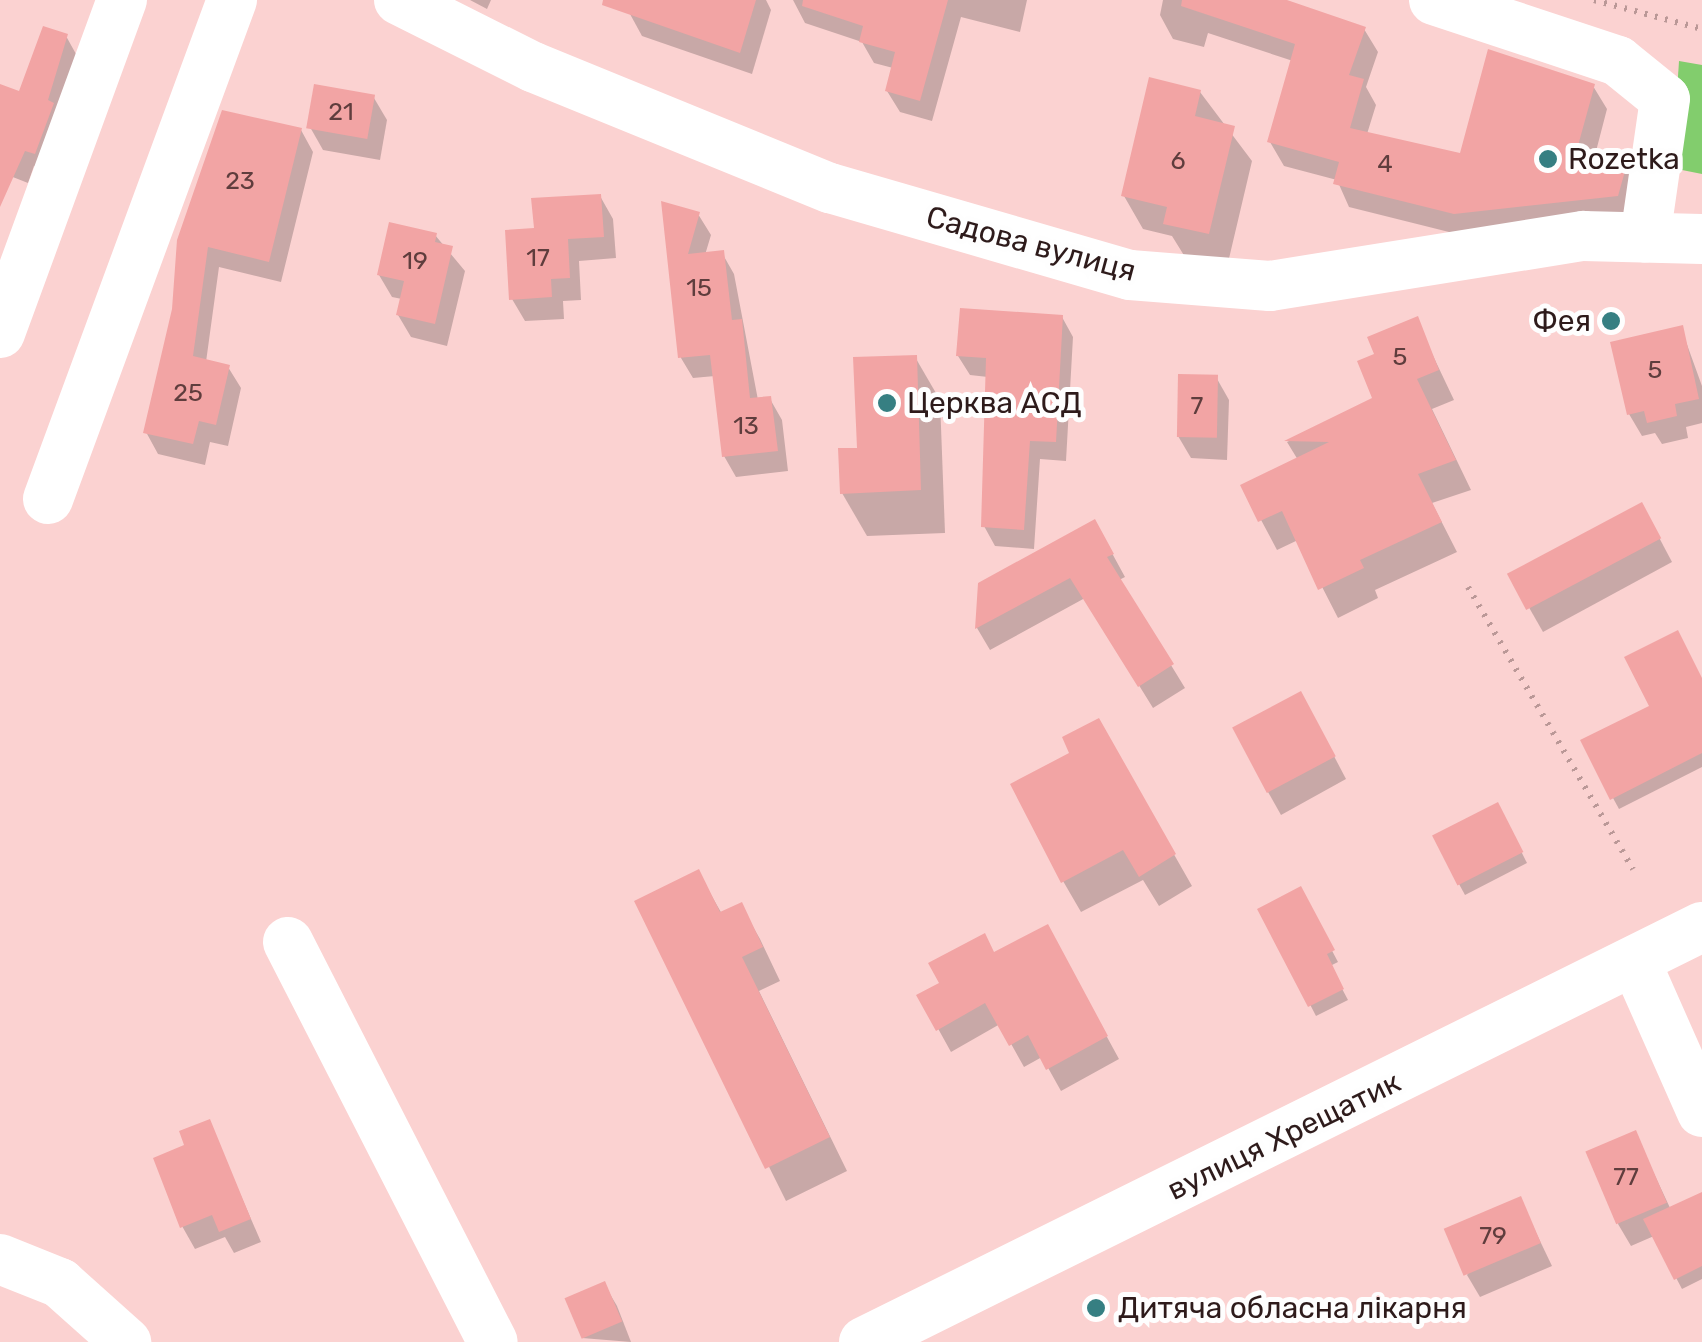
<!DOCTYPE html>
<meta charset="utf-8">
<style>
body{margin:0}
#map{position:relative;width:1702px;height:1342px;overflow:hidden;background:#fbd2d1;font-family:Rubik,sans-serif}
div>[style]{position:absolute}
.green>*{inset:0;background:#82cd6d}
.shadow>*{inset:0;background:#0003}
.building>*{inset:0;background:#f2a4a4;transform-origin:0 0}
.path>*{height:6px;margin-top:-3px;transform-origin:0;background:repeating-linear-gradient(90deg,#ba9897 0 2.5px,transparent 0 10.5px)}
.minor>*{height:50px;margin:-25px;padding:0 25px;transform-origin:25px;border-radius:25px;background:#fff}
.dots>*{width:28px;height:28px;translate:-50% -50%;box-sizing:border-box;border:5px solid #fefefe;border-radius:50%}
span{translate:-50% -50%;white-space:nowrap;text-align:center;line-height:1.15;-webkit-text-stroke:10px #fefefe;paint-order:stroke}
.number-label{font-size:25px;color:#5f3d3d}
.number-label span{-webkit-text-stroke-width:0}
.poi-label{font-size:30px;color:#2e1b1b}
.left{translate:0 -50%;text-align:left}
.right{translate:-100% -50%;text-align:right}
.street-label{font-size:30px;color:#2e1b1b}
</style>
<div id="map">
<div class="green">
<i style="clip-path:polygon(1679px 61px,1702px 65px,1702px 174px,1672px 168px)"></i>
</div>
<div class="shadow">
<i style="clip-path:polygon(470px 0,491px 0,487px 9px)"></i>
<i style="clip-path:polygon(634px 0,766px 0,771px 10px,752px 74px,642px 36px,630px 14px)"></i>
<i style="clip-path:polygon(793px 0,1027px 0,1020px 32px,961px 17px,932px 121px,900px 112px,887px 91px,893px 68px,874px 63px,862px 42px,805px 23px)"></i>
<i style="clip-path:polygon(1163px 0,1271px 0,1364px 29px,1378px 52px,1366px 87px,1376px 105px,1367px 134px,1461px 156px,1593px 86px,1607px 109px,1594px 159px,1625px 166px,1639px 189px,1631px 219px,1469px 237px,1349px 207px,1337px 180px,1284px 166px,1270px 142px,1293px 61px,1208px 33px,1204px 47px,1173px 39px,1160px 15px)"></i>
<i style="clip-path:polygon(66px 36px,76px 54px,44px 170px,34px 166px,28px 183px,0 172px,0 87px,21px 94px)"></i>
<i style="clip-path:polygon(1200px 92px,1252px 161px,1227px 267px,1185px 257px,1172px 236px,1143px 229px,1124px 196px)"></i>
<i style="clip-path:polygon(374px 98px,387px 120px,380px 160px,323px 150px,310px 127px)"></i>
<i style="clip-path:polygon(224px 113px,301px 130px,313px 152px,281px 282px,219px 267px,206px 362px,228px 367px,241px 388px,228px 446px,210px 442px,205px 465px,158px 454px,146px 432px)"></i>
<i style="clip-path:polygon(600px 196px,613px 219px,616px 258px,579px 261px,581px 300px,563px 301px,564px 319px,525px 321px,512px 299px,536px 231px)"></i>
<i style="clip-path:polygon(664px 205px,698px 214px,711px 235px,705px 255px,722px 253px,734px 274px,758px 400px,770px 399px,782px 420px,788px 471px,736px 477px,724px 456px,715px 376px,693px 378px,681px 358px)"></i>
<i style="clip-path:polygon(435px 235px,465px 271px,447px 346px,411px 337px,398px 315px,402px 299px,392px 297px,379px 275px)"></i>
<i style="clip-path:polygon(1062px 317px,1073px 337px,1066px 461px,1040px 459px,1034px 549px,995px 546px,984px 526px,988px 377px,970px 375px,958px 356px)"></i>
<i style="clip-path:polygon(1416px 320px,1454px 400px,1432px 409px,1471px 490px,1432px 503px,1457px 552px,1375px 590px,1378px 598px,1338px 618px,1298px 540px,1277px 550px,1243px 486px,1298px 460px,1287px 442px,1376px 400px,1377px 355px)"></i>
<i style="clip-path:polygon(1681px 328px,1702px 386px,1702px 423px,1686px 427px,1688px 438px,1662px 444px,1655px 433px,1642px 436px,1629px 414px)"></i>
<i style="clip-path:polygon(915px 357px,940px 400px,945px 533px,867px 536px,842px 493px)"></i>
<i style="clip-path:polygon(1216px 377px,1229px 400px,1227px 460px,1191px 458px,1178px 436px)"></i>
<i style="clip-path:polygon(1654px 528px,1672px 562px,1543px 632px,1511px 576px)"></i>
<i style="clip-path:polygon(1107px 544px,1125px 577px,1119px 580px,1185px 688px,1153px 708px,1085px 598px,990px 650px,977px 628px,980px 584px)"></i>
<i style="clip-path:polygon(1702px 681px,1702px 767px,1619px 809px,1613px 798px)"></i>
<i style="clip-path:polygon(1313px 716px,1346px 779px,1281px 815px,1268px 792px)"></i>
<i style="clip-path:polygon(1098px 721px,1192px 886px,1159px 906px,1143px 880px,1081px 912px,1063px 881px,1073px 754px)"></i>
<i style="clip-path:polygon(1503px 816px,1527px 863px,1465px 895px,1459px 884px)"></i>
<i style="clip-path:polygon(698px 872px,722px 914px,741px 906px,760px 939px,780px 981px,759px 991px,847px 1171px,786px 1201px,637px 902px)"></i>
<i style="clip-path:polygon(1300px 890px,1338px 962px,1330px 966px,1348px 1000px,1316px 1016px,1261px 910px)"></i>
<i style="clip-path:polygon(1059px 949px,1119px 1059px,1061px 1091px,1042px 1057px,1024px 1067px,1000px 1024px,951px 1052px,920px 996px,994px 955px)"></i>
<i style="clip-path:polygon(209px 1122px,261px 1242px,234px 1253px,225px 1237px,195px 1249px,182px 1226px,187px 1146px)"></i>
<i style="clip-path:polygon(1635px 1133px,1671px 1210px,1702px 1247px,1702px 1279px,1682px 1289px,1654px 1236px,1631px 1246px,1618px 1224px)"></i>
<i style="clip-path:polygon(1520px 1199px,1552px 1266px,1480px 1297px,1467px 1275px)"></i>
<i style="clip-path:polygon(604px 1284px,617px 1306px,631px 1342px,582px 1338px)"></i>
</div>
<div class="building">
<i style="clip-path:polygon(603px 0,756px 0,740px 53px,602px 5px)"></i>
<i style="clip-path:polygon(803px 0,948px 0,920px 101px,885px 91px,895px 52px,859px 42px,863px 26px,802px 6px)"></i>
<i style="clip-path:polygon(1182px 0,1287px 0,1366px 27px,1349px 75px,1364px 79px,1350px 128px,1460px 153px,1488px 49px,1595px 84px,1576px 153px,1627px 164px,1618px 196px,1454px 214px,1333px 184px,1339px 162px,1267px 142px,1295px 44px,1181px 6px)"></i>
<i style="clip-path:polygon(43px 26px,68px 34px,48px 100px,54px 103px,35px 154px,25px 151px,0 207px,0 84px,19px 91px)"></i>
<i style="clip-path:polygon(1149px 77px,1201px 90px,1195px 116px,1235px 126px,1209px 234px,1163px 224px,1167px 207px,1121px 196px)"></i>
<i style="left:314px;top:84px;width:62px;height:45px;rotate:10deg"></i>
<i style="clip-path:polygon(222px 110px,302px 128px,269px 262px,208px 247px,193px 356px,230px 365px,216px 425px,199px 421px,193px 444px,143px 433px,172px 309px,177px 240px)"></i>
<i style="clip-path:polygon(601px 194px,604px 237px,568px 239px,570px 278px,551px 279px,552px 297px,509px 300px,505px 230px,534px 228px,531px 198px)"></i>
<i style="clip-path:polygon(661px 201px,700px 212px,688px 254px,724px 250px,732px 320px,742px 319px,750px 398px,771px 396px,778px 451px,722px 457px,710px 355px,678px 358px)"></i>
<i style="clip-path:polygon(389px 222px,437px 233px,435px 242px,453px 246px,435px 324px,396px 315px,404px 281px,377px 275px)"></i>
<i style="clip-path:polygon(960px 308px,1063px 315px,1056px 442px,1030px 441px,1024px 530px,981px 527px,986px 358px,956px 356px)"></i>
<i style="clip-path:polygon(1418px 316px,1439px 370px,1417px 379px,1456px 460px,1418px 474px,1442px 522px,1360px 560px,1364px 568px,1318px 590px,1282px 511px,1258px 522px,1240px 485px,1329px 442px,1284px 441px,1372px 398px,1357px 361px,1374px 354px,1367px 337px)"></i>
<i style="clip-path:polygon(1683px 325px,1699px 399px,1675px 404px,1677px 416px,1647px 423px,1644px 411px,1627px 415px,1610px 342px)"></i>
<i style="clip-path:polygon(917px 355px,921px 490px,840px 494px,838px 448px,857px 448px,853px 357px)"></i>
<i style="left:1178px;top:374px;width:40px;height:63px;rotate:1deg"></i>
<i style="left:1642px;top:502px;width:41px;height:153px;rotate:62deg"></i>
<i style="clip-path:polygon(1095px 519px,1114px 554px,1107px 557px,1174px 664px,1138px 687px,1070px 578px,975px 629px,978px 583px)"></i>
<i style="clip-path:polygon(1678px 630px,1702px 678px,1702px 753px,1610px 800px,1580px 740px,1649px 706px,1624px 657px)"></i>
<i style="left:1301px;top:691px;width:74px;height:78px;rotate:62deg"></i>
<i style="clip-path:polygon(1099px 718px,1176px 854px,1139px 877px,1123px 850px,1061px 883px,1010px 784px,1069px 753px,1062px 737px)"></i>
<i style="left:1498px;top:802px;width:56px;height:74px;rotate:63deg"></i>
<i style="clip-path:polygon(699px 869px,720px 912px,742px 902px,763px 947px,742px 957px,830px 1137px,765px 1169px,634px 901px)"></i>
<i style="clip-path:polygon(1301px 886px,1335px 950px,1327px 954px,1344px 989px,1308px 1007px,1257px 909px)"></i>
<i style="clip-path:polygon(1048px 924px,1108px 1036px,1046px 1070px,1028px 1035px,1009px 1046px,985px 1003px,936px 1031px,916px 995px,939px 983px,928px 963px,985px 933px,994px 952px)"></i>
<i style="clip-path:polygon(210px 1119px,251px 1219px,219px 1232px,212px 1215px,180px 1228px,153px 1158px,184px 1145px,179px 1131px)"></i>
<i style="left:1636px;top:1130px;width:79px;height:55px;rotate:67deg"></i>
<i style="clip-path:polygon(1702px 1192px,1702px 1266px,1674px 1280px,1643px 1219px)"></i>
<i style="left:1521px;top:1196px;width:51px;height:84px;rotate:67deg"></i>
<i style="left:605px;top:1281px;width:44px;height:44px;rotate:67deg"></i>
</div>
<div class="path">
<i style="left:1594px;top:0;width:112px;rotate:15deg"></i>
<i style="left:1468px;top:587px;width:327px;rotate:59.7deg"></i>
</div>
<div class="minor">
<i style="left:399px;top:0;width:150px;rotate:26.6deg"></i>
<i style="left:533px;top:67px;width:321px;rotate:22.2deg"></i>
<i style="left:830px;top:188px;width:312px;rotate:16.2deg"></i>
<i style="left:1130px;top:275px;width:140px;rotate:4.5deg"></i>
<i style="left:1270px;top:286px;width:317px;rotate:-9.1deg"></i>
<i style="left:1583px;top:236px;width:119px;rotate:1.4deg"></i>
<i style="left:1434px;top:0;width:194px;rotate:18.3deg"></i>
<i style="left:1618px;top:61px;width:60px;rotate:39deg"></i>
<i style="left:1665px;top:99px;width:140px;rotate:98.2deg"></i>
<i style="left:0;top:333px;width:355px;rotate:-69.9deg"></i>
<i style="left:48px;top:499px;width:532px;rotate:-69.76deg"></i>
<i style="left:288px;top:942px;width:449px;rotate:62.9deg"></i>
<i style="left:1636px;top:963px;width:163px;rotate:66.1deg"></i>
<i style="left:0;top:1259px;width:65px;rotate:21.8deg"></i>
<i style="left:60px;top:1283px;width:89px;rotate:41.8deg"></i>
<i style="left:864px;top:1342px;width:935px;rotate:-26.35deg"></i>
</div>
<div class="dots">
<i style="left:1548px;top:159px;background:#367f82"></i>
<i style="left:1611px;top:321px;background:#367f82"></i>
<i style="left:887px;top:403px;background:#367f82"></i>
<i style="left:1096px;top:1308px;background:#367f82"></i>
</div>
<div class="number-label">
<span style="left:341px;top:112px">21</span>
<span style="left:1178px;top:161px">6</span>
<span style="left:1385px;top:164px">4</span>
<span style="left:240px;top:181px">23</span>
<span style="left:538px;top:258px">17</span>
<span style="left:415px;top:261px">19</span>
<span style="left:699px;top:288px">15</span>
<span style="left:1400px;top:357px">5</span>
<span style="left:1655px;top:370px">5</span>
<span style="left:188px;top:393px">25</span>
<span style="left:1197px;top:406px">7</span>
<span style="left:746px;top:426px">13</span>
<span style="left:1626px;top:1177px">77</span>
<span style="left:1493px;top:1236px">79</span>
</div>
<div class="poi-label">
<span class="left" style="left:1568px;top:159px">Rozetka</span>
<span class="right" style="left:1591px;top:321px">Фея</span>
<span class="left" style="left:907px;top:403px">Церква АСД</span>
<span class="left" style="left:1118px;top:1308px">Дитяча обласна лікарня</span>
</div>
<div class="street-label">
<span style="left:1031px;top:244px;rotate:15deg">Садова вулиця</span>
<span style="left:1284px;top:1136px;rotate:-26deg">вулиця Хрещатик</span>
</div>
</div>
